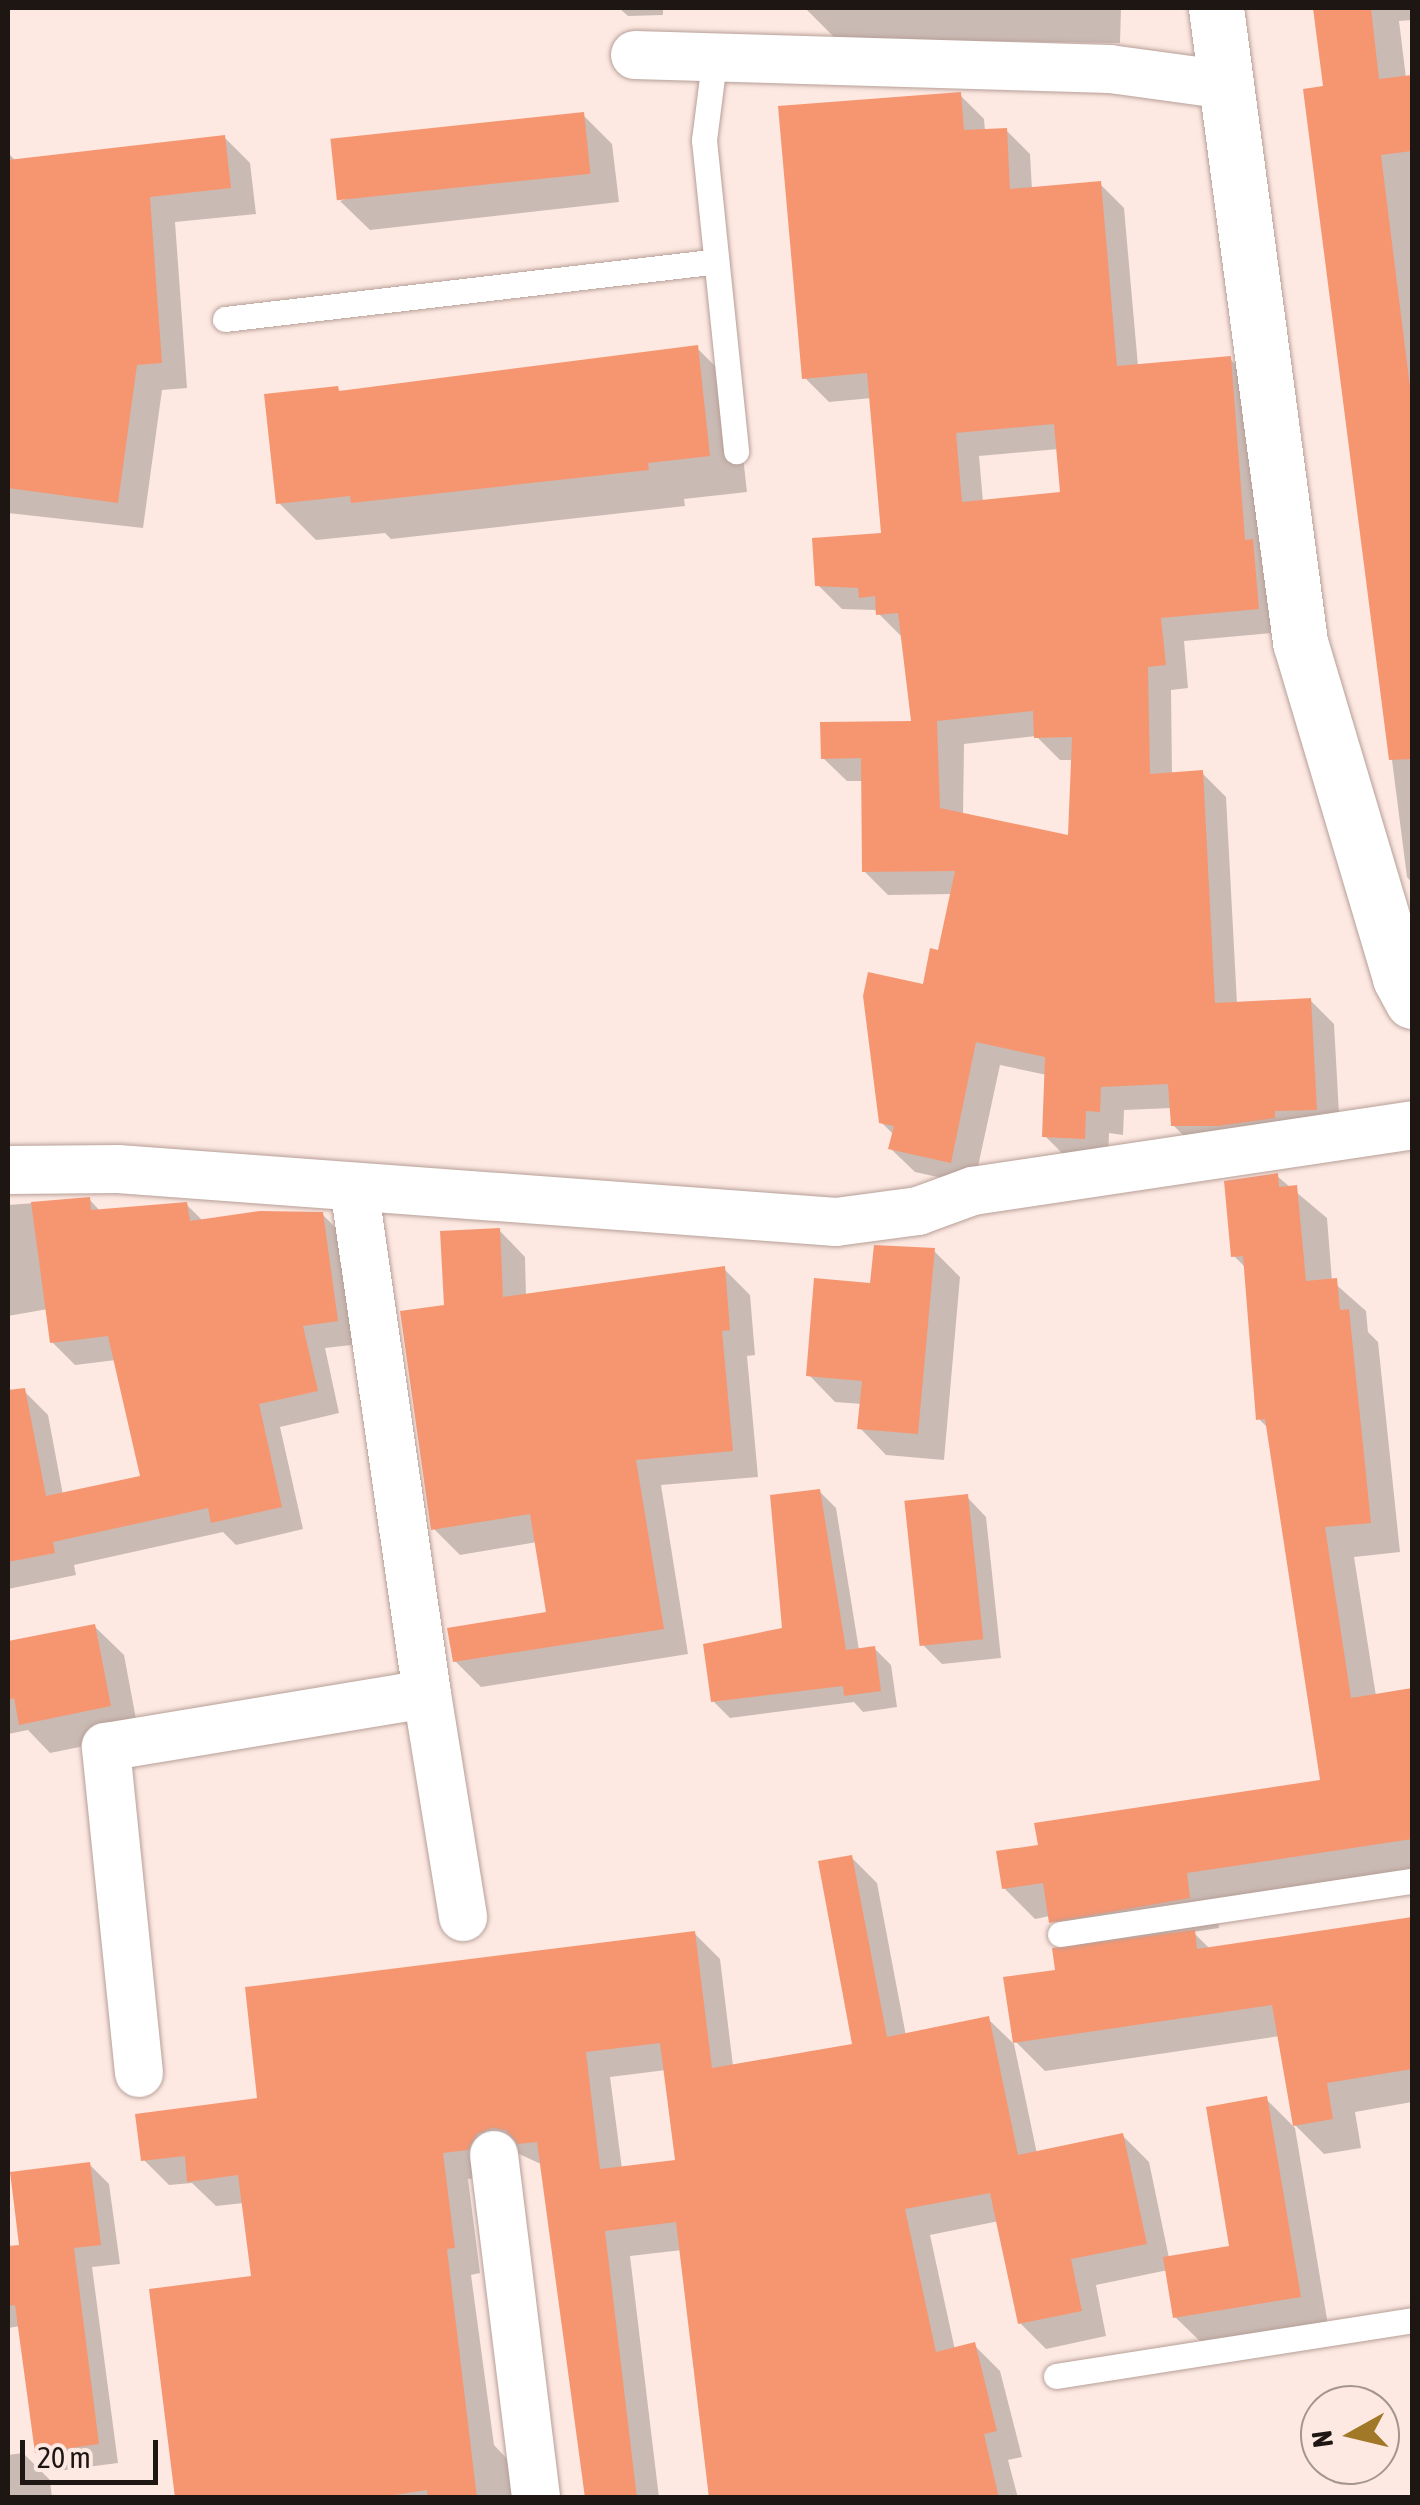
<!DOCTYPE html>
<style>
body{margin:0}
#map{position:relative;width:1420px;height:2505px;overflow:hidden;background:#fde9e2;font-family:"Asap Condensed",sans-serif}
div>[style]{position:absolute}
.shadow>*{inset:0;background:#0003}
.building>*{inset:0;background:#f69671;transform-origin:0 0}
.roads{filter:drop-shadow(0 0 2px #b69f97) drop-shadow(0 0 2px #b69f97)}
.service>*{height:25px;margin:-12.5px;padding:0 12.5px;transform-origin:12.5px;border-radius:12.5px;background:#fff}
.minor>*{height:48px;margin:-24px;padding:0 24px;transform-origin:24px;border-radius:24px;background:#fff}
.tertiary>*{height:55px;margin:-27.5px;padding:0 27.5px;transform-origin:27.5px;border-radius:27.5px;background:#fff}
span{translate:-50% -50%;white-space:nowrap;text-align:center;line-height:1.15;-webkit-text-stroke:9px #fde9e2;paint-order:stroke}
.frame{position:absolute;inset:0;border:10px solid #1e1613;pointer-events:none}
.north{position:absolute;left:1300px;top:2385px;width:100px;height:100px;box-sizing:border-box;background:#fde9e2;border:2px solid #a4958f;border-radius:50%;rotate:262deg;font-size:28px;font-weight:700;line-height:40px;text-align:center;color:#1e1613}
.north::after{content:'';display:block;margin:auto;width:35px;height:45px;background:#a17827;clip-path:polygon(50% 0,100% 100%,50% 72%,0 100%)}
.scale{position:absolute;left:20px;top:2440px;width:138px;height:45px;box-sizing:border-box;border:5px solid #1e1613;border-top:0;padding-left:12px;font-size:30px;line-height:35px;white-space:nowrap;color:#1e1613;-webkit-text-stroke:8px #fde9e2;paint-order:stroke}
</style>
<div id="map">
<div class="shadow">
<i style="clip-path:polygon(619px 8px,663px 8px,663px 15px,628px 16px)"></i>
<i style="clip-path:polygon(1121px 8px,1120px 43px,836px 39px,807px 10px)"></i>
<i style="clip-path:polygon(1316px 8px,1412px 8px,1412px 20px,1399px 21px,1406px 78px,1412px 77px,1412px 883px,1407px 877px,1306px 91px,1325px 88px)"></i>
<i style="clip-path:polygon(evenodd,960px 95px,984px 119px,985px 131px,1006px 130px,1030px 154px,1032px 190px,1100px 184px,1124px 208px,1138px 366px,1230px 359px,1254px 383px,1282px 632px,1184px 641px,1188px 688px,1171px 690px,1172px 775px,1202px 773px,1226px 797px,1237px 1004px,1310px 1000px,1334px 1024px,1340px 1132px,1197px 1149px,1173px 1125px,1172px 1108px,1124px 1110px,1123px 1135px,1109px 1133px,1108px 1161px,1069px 1160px,1045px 1136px,1047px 1075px,1000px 1065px,974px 1185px,915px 1172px,891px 1149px,894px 1135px,881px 1122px,940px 953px,953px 894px,888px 895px,864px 871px,863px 781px,847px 781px,823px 758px,914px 724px,904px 639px,875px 610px,842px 609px,818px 585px,884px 535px,872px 398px,829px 402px,805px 378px,960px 95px,1059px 449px,1063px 495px,983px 502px,979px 456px,1059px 449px,960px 95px,1036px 736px,1060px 760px,1074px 760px,1071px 838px,963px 816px,964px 744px,1036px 736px)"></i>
<i style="clip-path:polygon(583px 115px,612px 144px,619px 202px,370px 230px,340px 201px)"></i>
<i style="clip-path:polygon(224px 137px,250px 163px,256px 214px,175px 222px,187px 388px,162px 390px,143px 528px,8px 513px,8px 153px,16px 161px)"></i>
<i style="clip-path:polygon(697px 348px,735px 386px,747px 492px,684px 499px,685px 506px,391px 539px,385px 533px,316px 540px,279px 503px,337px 389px,342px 393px)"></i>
<i style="clip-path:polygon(1277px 1176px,1327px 1218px,1332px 1281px,1366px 1311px,1368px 1332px,1378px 1342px,1400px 1552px,1354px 1557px,1376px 1696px,1412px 1691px,1412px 1874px,1216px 1903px,1219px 1928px,1193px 1932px,1210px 1949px,1412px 1919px,1412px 2102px,1355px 2112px,1361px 2148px,1324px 2154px,1295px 2125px,1280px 2036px,1045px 2071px,1016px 2042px,1077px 1947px,1050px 1916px,1035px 1919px,1004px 1888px,1040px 1847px,1323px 1782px,1269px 1429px,1259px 1419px,1247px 1269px,1234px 1256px)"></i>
<i style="clip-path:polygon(89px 1199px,101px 1212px,186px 1204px,203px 1221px,322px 1214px,345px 1237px,360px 1344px,325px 1348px,339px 1413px,280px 1427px,303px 1529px,236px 1545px,223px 1532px,74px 1565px,76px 1575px,8px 1589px,8px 1396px,25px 1392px,48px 1415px,63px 1495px,143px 1478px,116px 1360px,75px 1365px,52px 1342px,48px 1309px,8px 1316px,8px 1205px)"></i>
<i style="clip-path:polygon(499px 1230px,525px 1257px,526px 1296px,724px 1269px,750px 1295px,755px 1355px,747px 1356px,758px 1477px,661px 1485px,688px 1654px,481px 1687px,455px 1661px,549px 1614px,537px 1542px,460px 1555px,434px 1529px,447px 1307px)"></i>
<i style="clip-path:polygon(933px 1250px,960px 1277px,944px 1460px,886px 1455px,860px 1428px,862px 1404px,835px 1402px,809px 1375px,873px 1285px)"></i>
<i style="clip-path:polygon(819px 1491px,836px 1508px,859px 1650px,874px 1648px,891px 1665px,897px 1707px,863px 1712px,854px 1702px,730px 1718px,713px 1701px,784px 1630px)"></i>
<i style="clip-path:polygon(967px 1497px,986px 1517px,1001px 1658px,942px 1664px,922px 1644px)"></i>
<i style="clip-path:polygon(94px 1626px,124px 1655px,139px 1735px,50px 1753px,28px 1730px,8px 1734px,8px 1644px)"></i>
<i style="clip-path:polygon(evenodd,851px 1857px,877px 1883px,906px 2036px,988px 2019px,1014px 2044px,1037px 2154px,1123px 2136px,1149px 2162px,1169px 2258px,1232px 2248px,1266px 2099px,1295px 2128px,1328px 2325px,1205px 2346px,1175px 2317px,1168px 2270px,1096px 2285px,1106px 2336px,1046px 2349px,1020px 2323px,999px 2221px,930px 2235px,955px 2350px,974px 2345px,1000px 2371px,1022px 2457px,1008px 2460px,1018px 2498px,930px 2498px,682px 2250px,630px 2256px,659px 2498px,588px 2498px,543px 2165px,517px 2153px,494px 2176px,468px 2179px,480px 2273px,471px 2275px,494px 2445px,511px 2463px,515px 2498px,175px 2498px,254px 2278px,244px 2203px,216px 2206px,192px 2183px,169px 2185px,143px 2159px,260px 2100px,694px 1933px,720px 1959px,733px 2066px,855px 2046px,851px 1857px,666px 2070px,678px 2162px,622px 2169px,610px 2077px,666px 2070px)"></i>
<i style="clip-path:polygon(89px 2164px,109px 2184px,120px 2264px,92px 2267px,118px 2463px,57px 2471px,37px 2451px,21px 2326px,8px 2328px,8px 2249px,22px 2247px)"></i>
<i style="clip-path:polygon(23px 2453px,50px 2480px,52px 2498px,8px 2498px,8px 2455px)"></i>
</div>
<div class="building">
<i style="clip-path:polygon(1313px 8px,1371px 8px,1379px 79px,1412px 75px,1412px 151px,1381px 155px,1412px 403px,1412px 759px,1389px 760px,1303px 89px,1323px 86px)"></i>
<i style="clip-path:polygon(evenodd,961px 92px,964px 130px,1007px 128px,1010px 189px,1101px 181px,1117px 366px,1231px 356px,1245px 540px,1253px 539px,1259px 609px,1161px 618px,1166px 665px,1148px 667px,1150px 774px,1203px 770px,1215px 1003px,1311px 998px,1317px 1110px,1275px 1111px,1275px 1118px,1218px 1126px,1171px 1126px,1168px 1084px,1101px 1087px,1100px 1112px,1086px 1111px,1085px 1139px,1042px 1137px,1045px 1057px,976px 1042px,951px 1163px,888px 1149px,894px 1126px,879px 1123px,863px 996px,868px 972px,923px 984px,930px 948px,938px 950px,955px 871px,862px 872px,861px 758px,821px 759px,820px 722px,911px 721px,898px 613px,876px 615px,875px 596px,859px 598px,858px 588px,815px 586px,812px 538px,881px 533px,867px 373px,802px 379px,778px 106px,961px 92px,1054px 424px,1060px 492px,962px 502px,956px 433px,1054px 424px,961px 92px,1033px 711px,1034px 738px,1072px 737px,1068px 835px,940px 808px,937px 721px,1033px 711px)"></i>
<i style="left:584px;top:112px;width:62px;height:255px;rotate:84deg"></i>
<i style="clip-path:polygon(225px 135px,231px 188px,150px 197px,162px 363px,137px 365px,118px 503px,8px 488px,8px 160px)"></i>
<i style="clip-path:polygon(698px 345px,710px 456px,648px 463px,649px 470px,351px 503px,350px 496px,276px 504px,264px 394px,338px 386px,339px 391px)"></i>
<i style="clip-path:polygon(1278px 1173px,1279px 1187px,1297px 1185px,1306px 1281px,1337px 1278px,1340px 1310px,1349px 1309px,1371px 1523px,1325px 1527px,1351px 1698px,1412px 1688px,1412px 1839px,1187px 1873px,1190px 1898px,1049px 1923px,1043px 1883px,1002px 1889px,996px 1851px,1038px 1845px,1034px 1823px,1320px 1780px,1265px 1419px,1256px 1420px,1243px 1256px,1231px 1257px,1224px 1181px)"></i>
<i style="clip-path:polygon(90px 1197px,91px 1210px,187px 1202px,190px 1221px,260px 1211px,323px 1212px,338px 1321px,303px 1326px,318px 1391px,259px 1404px,282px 1507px,211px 1523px,208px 1508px,53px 1542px,55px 1553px,8px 1562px,8px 1390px,25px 1388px,46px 1496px,140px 1476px,108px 1336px,50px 1343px,31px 1202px)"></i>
<i style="clip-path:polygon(500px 1228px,503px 1297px,725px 1266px,730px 1330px,722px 1331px,733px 1451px,636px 1460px,664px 1629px,453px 1662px,447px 1628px,546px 1612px,530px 1514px,431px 1530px,400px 1311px,444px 1305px,440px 1231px)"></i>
<i style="clip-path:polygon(874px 1245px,935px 1248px,918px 1434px,857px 1429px,862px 1381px,806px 1376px,814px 1278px,870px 1283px)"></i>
<i style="clip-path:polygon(820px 1489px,846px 1650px,875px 1646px,881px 1691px,844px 1696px,843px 1686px,711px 1702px,703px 1644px,782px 1628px,770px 1495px)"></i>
<i style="left:968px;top:1494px;width:146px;height:64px;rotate:84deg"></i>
<i style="clip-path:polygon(95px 1624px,111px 1706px,19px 1725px,14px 1698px,8px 1700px,8px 1641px)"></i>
<i style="clip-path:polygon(evenodd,852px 1855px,887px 2037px,989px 2016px,1018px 2155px,1123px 2133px,1147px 2244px,1071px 2259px,1082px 2311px,1018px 2324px,990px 2193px,905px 2209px,936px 2352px,975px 2342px,997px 2431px,984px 2434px,999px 2498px,709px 2498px,676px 2222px,605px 2231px,637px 2498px,585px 2498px,537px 2142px,518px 2144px,506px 2130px,492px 2128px,477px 2134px,468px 2150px,443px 2153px,455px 2248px,447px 2249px,477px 2498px,428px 2498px,427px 2490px,375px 2498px,175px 2498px,149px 2289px,251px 2276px,238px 2175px,187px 2182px,185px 2156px,141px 2161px,135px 2114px,257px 2098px,245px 1987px,695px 1931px,712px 2068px,852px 2044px,818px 1861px,852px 1855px,660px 2043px,675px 2160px,600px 2169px,586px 2052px,660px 2043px)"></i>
<i style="clip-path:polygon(1412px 1917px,1412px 2069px,1327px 2083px,1333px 2119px,1293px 2126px,1272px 2005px,1013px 2043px,1003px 1977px,1055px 1970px,1052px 1948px,1195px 1930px,1197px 1949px)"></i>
<i style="clip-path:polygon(1267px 2096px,1301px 2297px,1173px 2318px,1163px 2257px,1229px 2246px,1206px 2107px)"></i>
<i style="clip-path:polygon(90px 2162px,101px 2245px,74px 2248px,99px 2444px,35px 2453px,15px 2305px,8px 2306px,8px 2246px,19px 2245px,10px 2172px)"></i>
</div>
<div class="roads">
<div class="service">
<i style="left:715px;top:54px;width:87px;rotate:97.3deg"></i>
<i style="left:704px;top:140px;width:313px;rotate:84.1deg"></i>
<i style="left:225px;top:319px;width:494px;rotate:-6.7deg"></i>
<i style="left:1060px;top:1934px;width:356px;rotate:-8.6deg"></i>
<i style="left:1056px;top:2376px;width:360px;rotate:-8.9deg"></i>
</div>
<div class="minor">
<i style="left:635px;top:55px;width:475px;rotate:1.7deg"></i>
<i style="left:1110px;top:69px;width:118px;rotate:7.8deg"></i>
<i style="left:8px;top:1170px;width:110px;rotate:-0.5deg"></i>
<i style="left:118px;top:1169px;width:720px;rotate:4.22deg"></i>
<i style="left:836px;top:1222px;width:83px;rotate:-7.6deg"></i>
<i style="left:918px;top:1211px;width:59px;rotate:-20deg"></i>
<i style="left:973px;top:1191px;width:444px;rotate:-8.5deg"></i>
<i style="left:427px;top:1694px;width:226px;rotate:80.8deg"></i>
<i style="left:139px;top:2073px;width:328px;rotate:-95.8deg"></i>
<i style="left:106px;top:1747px;width:325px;rotate:-9.4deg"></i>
<i style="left:427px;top:1694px;width:512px;rotate:-98.19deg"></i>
<i style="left:494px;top:2155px;width:346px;rotate:83deg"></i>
</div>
<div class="tertiary">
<i style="left:1216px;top:8px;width:640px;rotate:82.45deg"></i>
<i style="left:1300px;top:642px;width:351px;rotate:73.4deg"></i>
<i style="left:1400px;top:978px;width:26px;rotate:62deg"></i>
</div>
</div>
<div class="frame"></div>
<div class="north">N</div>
<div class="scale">20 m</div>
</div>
